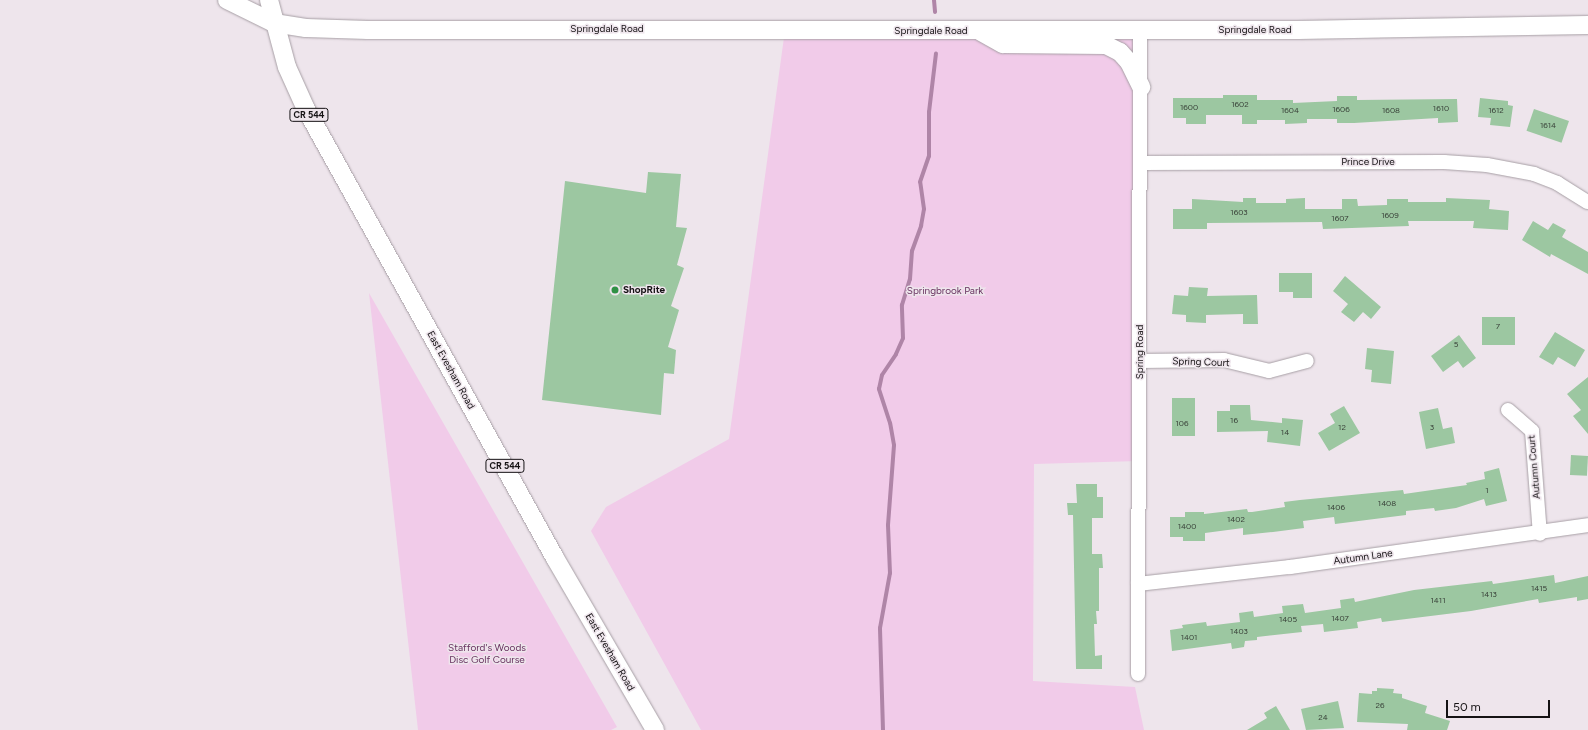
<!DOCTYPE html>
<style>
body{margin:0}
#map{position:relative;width:1588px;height:730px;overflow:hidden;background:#eee5ec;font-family:Figtree,sans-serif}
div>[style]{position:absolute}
.green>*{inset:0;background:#f1cbe9}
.stream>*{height:4px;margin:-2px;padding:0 2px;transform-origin:2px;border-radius:2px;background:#af85a7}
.building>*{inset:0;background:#9cc7a1;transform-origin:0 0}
.roads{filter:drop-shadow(0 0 1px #a79fa5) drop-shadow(0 0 1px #a79fa5)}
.minor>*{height:14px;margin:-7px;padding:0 7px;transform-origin:7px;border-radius:7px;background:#fff}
.major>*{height:18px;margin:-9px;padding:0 9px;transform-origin:9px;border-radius:9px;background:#fff}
.dots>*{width:11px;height:11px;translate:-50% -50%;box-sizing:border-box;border:2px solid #eee5ec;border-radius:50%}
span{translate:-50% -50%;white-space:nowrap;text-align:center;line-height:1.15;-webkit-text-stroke:3px #eee5ec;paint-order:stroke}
.number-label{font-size:8px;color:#373f37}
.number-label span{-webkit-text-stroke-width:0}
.shield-label span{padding:1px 3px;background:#eee5ec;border:1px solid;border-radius:3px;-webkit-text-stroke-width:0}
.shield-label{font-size:9px;color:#151214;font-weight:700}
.street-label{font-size:10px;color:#151214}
.poi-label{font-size:10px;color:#151214;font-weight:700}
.left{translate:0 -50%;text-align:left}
.park-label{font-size:10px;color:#67315f}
.scale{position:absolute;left:1446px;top:700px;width:104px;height:18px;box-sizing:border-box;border:2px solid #151214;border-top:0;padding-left:5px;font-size:12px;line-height:14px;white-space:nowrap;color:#151214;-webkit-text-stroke:3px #eee5ec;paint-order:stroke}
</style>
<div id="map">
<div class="green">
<i style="clip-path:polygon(785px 30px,1140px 30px,1139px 461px,1034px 464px,1033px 681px,1135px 687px,1144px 730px,701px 730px,591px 531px,606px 507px,729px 439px)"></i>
<i style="clip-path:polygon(369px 293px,617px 727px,611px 730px,418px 730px)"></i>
</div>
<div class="stream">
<i style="left:934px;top:0;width:12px;rotate:85deg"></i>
<i style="left:883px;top:730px;width:102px;rotate:-91.7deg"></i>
<i style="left:880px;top:628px;width:56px;rotate:-79.7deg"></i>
<i style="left:890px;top:573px;width:48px;rotate:-92.4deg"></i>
<i style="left:888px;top:525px;width:80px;rotate:-85.7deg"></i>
<i style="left:894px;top:445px;width:22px;rotate:-100deg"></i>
<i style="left:890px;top:423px;width:36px;rotate:-108deg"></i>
<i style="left:879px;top:389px;width:14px;rotate:-78deg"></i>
<i style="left:882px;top:375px;width:25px;rotate:-56deg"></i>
<i style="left:896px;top:354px;width:17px;rotate:-66deg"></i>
<i style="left:903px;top:338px;width:33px;rotate:-92deg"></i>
<i style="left:902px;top:305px;width:27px;rotate:-73deg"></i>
<i style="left:910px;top:279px;width:28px;rotate:-86deg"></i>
<i style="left:912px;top:251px;width:27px;rotate:-70deg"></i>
<i style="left:921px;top:226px;width:17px;rotate:-80deg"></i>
<i style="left:924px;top:209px;width:27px;rotate:-98deg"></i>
<i style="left:920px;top:182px;width:28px;rotate:-71deg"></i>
<i style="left:929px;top:156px;width:44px;rotate:-90deg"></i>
<i style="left:929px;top:112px;width:59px;rotate:-83.2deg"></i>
</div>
<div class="building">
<i style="clip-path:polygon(1223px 95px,1257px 95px,1257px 100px,1293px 100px,1293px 103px,1337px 101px,1337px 96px,1357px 96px,1357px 100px,1457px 99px,1458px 122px,1438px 123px,1438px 118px,1354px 123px,1337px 123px,1337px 119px,1307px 119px,1307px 123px,1285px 124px,1285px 120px,1257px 120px,1257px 124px,1242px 124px,1242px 115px,1206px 115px,1206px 124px,1186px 124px,1186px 118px,1173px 118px,1173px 98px,1223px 98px)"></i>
<i style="clip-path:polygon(1480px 98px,1508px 101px,1508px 105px,1513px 106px,1510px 127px,1490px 125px,1491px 118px,1478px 117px)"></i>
<i style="left:1534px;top:109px;width:37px;height:23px;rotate:19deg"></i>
<i style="clip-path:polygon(648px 172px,681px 174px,676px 227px,687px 228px,677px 265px,684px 268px,671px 306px,679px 310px,668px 347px,676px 350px,674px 374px,664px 373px,661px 415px,542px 400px,565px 181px,646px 193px)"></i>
<i style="clip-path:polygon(1243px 198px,1256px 198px,1256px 203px,1286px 203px,1286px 199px,1305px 198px,1305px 209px,1342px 209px,1342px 199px,1357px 199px,1358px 206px,1387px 205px,1387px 199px,1408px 199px,1408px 202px,1446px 202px,1446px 198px,1490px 200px,1489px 209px,1509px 211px,1508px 230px,1473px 228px,1474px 221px,1408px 221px,1409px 226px,1323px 229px,1322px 222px,1207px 223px,1207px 229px,1173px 229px,1173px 209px,1192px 209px,1192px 199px,1243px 202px)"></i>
<i style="clip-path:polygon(1533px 221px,1548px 230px,1553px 223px,1566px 230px,1562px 237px,1588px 252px,1588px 274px,1551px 254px,1550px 257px,1522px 240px)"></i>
<i style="clip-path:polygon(1279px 273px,1312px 273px,1312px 298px,1293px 298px,1293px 292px,1279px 292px)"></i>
<i style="clip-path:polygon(1345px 276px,1381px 307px,1371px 319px,1363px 312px,1354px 322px,1341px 312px,1348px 304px,1333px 291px)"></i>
<i style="clip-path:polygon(1189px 287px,1208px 288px,1207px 296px,1257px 295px,1258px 324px,1243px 324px,1243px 314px,1206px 315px,1206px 323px,1186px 322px,1186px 315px,1172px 314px,1174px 295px,1188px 296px)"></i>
<i style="left:1482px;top:317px;width:33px;height:28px"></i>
<i style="clip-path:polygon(1555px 332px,1585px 350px,1575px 367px,1558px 357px,1553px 365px,1539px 357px)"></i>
<i style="clip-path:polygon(1459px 335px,1476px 358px,1463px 368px,1458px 361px,1443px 372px,1431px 356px)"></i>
<i style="clip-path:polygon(1367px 348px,1394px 351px,1391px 384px,1371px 382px,1372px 370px,1365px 369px)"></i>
<i style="clip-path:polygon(1588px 377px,1588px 434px,1573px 416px,1581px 410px,1567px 394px)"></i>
<i style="left:1172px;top:398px;width:23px;height:38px"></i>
<i style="clip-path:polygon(1230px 405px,1250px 405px,1251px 420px,1282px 423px,1282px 418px,1303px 420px,1300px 446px,1267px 442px,1268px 431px,1217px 432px,1217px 411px,1230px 411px)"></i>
<i style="clip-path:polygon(1344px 406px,1360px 433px,1329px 451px,1318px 433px,1335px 423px,1330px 414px)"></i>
<i style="clip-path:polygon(1438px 408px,1443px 429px,1452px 427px,1455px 443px,1426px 449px,1419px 412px)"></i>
<i style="left:1571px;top:455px;width:17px;height:20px;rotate:3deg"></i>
<i style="clip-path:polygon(1499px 468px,1507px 501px,1486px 506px,1484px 499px,1456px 508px,1435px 511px,1434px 508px,1406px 511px,1406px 515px,1335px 524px,1334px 517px,1303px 521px,1304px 528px,1273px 532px,1243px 535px,1243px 528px,1205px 533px,1205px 541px,1183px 541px,1183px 537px,1170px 537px,1170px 517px,1185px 517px,1185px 512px,1204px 512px,1204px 514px,1247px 509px,1248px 512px,1252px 512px,1285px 507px,1284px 502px,1300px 500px,1403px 490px,1404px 494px,1467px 485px,1466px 483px,1485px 479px,1484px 472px)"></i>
<i style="clip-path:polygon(1076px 484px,1097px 484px,1097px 497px,1103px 497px,1103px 518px,1092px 518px,1092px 554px,1102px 554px,1103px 568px,1099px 568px,1099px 611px,1096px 611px,1097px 624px,1094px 624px,1095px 656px,1102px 655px,1102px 669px,1076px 669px,1073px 515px,1068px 515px,1067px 503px,1077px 503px)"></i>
<i style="clip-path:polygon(1554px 575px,1555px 583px,1588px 576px,1588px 599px,1577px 601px,1577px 597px,1539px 603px,1538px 599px,1471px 611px,1382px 622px,1381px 618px,1357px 622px,1358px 628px,1324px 632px,1323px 624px,1301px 626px,1302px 632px,1257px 637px,1257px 640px,1245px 641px,1244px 647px,1232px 649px,1231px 643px,1172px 651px,1170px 630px,1183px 628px,1182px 625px,1206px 622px,1207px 626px,1240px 622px,1239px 613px,1253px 611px,1254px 617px,1283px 613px,1282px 606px,1303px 604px,1305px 613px,1341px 608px,1340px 600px,1354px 598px,1355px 602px,1414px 590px,1492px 581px,1493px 584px)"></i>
<i style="clip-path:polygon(1377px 688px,1394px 689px,1393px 693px,1402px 694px,1402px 698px,1427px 706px,1425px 713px,1450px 721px,1447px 730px,1407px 730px,1408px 724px,1357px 722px,1359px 693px,1372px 694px,1372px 691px,1377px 691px)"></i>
<i style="clip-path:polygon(1338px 701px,1344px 728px,1306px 730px,1301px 709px)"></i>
<i style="clip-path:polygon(1276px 706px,1290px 730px,1247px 730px,1267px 718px,1264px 713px)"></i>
</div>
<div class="roads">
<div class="minor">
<i style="left:1140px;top:163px;width:304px;rotate:-0.2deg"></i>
<i style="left:1444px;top:162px;width:43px;rotate:4deg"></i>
<i style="left:1487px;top:165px;width:48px;rotate:10.8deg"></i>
<i style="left:1534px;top:174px;width:25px;rotate:21deg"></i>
<i style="left:1557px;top:183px;width:36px;rotate:32deg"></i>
<i style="left:1140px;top:361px;width:84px;rotate:-0.7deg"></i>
<i style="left:1224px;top:360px;width:46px;rotate:13.7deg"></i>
<i style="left:1269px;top:371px;width:39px;rotate:-15deg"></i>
<i style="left:1508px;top:410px;width:32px;rotate:41deg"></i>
<i style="left:1532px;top:431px;width:103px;rotate:85.6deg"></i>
<i style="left:1138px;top:584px;width:153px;rotate:-6.4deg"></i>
<i style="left:1290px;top:567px;width:301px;rotate:-8deg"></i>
<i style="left:1138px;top:674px;width:644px;rotate:-89.82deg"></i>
</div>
<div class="major">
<i style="left:227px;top:0;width:52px;rotate:26.1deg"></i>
<i style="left:274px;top:23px;width:32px;rotate:9deg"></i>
<i style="left:306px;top:28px;width:62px;rotate:1.8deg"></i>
<i style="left:368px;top:30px;width:930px"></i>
<i style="left:1298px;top:30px;width:290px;rotate:-1deg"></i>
<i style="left:269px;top:0;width:69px;rotate:75deg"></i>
<i style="left:287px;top:67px;width:46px;rotate:65.7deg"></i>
<i style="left:306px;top:109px;width:513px;rotate:60.99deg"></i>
<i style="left:555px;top:558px;width:199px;rotate:59.8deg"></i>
<i style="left:981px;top:32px;width:25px;rotate:29deg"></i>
<i style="left:1003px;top:44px;width:103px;rotate:0.6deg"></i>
<i style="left:1106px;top:45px;width:16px;rotate:27deg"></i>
<i style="left:1120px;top:52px;width:13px;rotate:48deg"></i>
<i style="left:1129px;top:62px;width:28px;rotate:64deg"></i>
</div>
</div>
<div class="dots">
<i style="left:615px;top:290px;background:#309145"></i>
</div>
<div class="number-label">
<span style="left:1240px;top:105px">1602</span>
<span style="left:1189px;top:108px">1600</span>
<span style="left:1441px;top:109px">1610</span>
<span style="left:1341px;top:110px">1606</span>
<span style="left:1290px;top:111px">1604</span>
<span style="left:1391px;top:111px">1608</span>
<span style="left:1496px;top:111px">1612</span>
<span style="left:1548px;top:126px">1614</span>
<span style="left:1239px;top:213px">1603</span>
<span style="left:1390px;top:216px">1609</span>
<span style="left:1340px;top:219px">1607</span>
<span style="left:1498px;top:327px">7</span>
<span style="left:1456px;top:345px">5</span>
<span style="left:1234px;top:421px">16</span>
<span style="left:1182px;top:424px">106</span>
<span style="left:1342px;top:428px">12</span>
<span style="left:1432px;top:428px">3</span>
<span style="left:1285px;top:433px">14</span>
<span style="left:1487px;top:491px">1</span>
<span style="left:1387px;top:504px">1408</span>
<span style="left:1336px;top:508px">1406</span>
<span style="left:1236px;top:520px">1402</span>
<span style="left:1187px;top:527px">1400</span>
<span style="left:1539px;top:589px">1415</span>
<span style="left:1489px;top:595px">1413</span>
<span style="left:1438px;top:601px">1411</span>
<span style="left:1340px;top:619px">1407</span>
<span style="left:1288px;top:620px">1405</span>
<span style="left:1239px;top:632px">1403</span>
<span style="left:1189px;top:638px">1401</span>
<span style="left:1380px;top:706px">26</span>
<span style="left:1323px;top:718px">24</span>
</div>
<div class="shield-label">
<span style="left:309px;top:115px">CR 544</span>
<span style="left:505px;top:466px">CR 544</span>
</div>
<div class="street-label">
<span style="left:607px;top:29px">Springdale Road</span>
<span style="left:1255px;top:30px">Springdale Road</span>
<span style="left:931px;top:31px">Springdale Road</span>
<span style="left:1368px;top:162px">Prince Drive</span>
<span style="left:1140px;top:352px;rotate:-90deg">Spring Road</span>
<span style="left:1201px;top:362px;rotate:2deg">Spring Court</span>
<span style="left:451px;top:370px;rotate:61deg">East Evesham Road</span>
<span style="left:1534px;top:467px;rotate:-95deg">Autumn Court</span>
<span style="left:1363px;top:557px;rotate:-8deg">Autumn Lane</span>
<span style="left:610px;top:652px;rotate:60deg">East Evesham Road</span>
</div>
<div class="poi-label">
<span class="left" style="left:623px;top:290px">ShopRite</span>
</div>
<div class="park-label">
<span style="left:945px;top:291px">Springbrook Park</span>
<span style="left:487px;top:653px">Stafford's Woods<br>Disc Golf Course</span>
</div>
<div class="scale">50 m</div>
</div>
